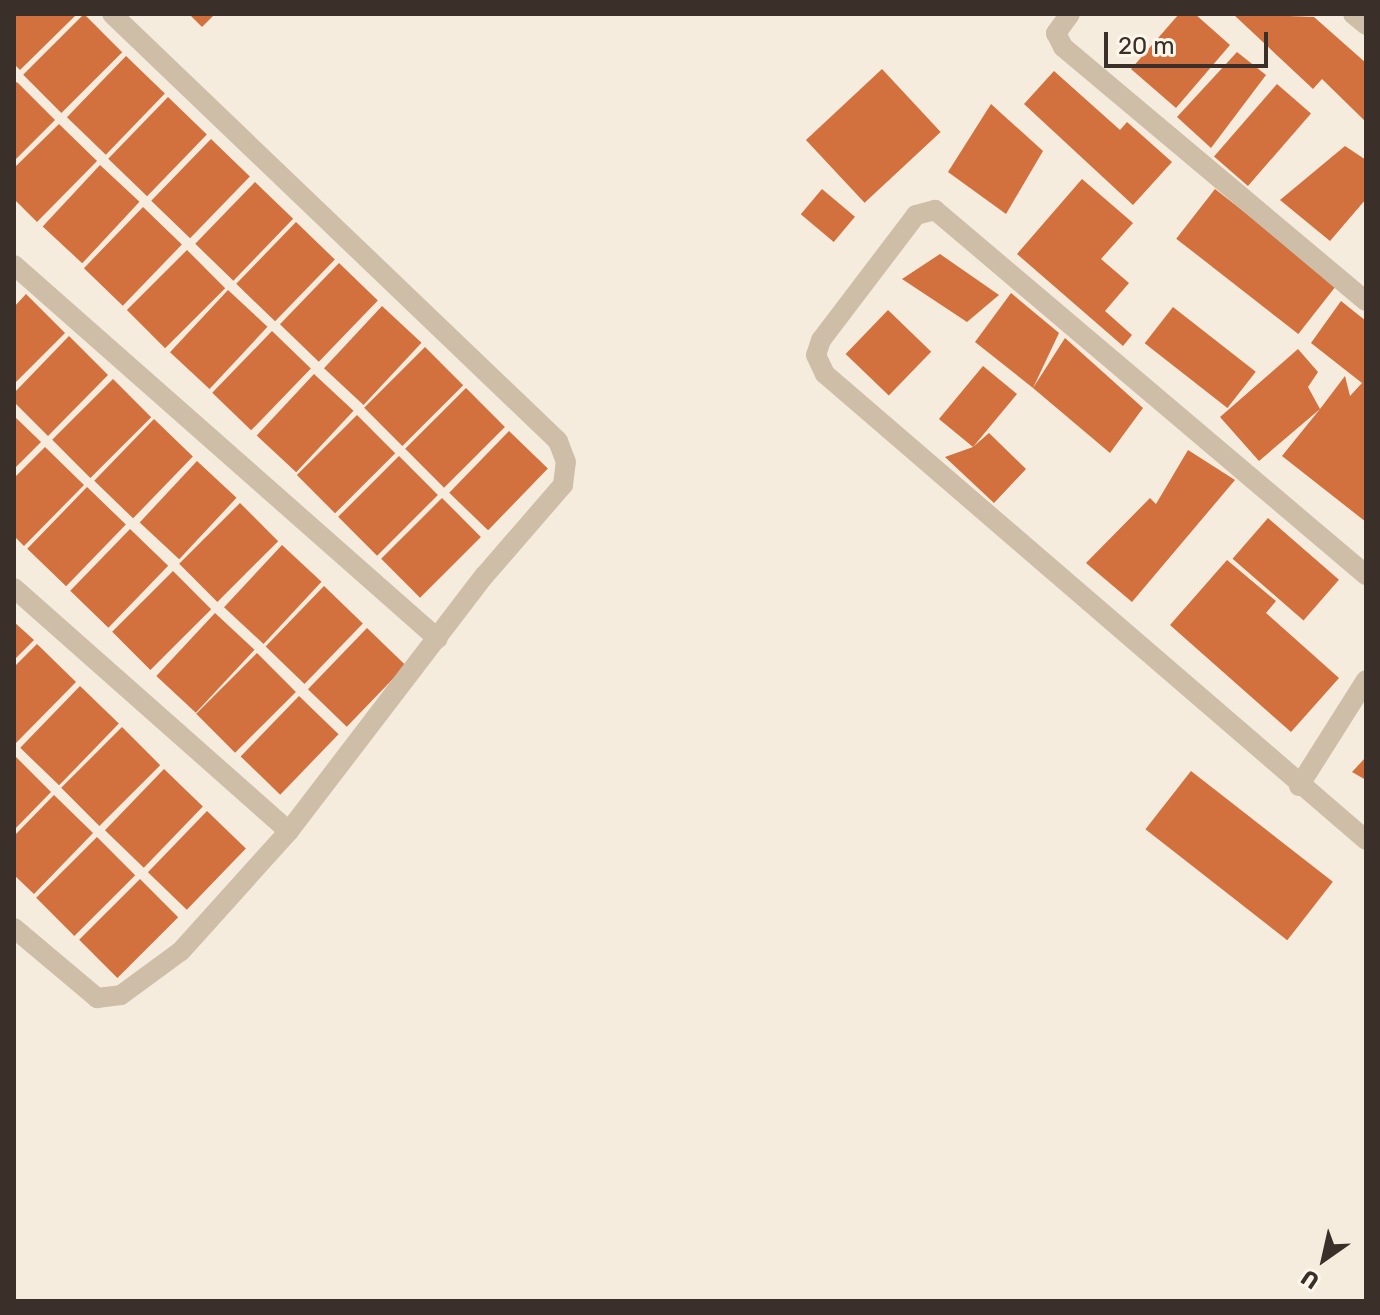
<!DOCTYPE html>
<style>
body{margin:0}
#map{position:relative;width:1380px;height:1315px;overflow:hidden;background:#f5ecdd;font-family:Rubik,sans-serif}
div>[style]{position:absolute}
.building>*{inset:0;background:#d2713e;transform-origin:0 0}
.minor>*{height:20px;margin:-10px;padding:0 10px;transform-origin:10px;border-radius:10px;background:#cfbea7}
span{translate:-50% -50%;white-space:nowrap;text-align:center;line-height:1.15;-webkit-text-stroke:6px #fcf6eb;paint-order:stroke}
.frame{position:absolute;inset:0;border:16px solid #3b3029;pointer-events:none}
.north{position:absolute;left:1284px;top:1219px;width:80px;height:80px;-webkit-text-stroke:6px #fcf6eb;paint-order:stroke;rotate:214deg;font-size:22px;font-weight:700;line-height:32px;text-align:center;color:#3b3029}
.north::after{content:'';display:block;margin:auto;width:28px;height:36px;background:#3b3029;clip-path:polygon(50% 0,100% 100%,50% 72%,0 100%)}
.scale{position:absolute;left:1104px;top:32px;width:164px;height:36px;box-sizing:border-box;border:4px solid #3b3029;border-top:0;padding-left:10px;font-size:24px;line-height:28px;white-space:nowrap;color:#3b3029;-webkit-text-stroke:6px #fcf6eb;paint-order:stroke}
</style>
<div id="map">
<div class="building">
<i style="clip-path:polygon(14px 14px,77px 14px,20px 70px,14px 64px)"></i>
<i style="left:84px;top:14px;width:54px;height:86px;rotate:45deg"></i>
<i style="clip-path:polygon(189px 14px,215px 14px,202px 27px)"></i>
<i style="clip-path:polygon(1179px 14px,1195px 14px,1230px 45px,1176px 108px,1131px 69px)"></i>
<i style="clip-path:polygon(1233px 14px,1314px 17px,1366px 63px,1366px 122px,1322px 79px,1313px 89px)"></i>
<i style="clip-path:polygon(1237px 52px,1266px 75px,1211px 148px,1177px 117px)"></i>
<i style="left:126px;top:56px;width:54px;height:85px;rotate:44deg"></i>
<i style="left:882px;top:69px;width:86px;height:104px;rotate:47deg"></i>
<i style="clip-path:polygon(1054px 71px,1120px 130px,1127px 122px,1172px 162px,1133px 205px,1024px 104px)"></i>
<i style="clip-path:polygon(17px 82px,55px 120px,14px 161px,14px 84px)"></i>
<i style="left:1277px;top:84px;width:45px;height:96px;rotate:41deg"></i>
<i style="left:168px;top:97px;width:54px;height:86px;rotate:44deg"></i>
<i style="clip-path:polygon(991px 104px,1043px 151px,1006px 214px,948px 172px)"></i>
<i style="clip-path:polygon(59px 124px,97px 161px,37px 222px,14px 199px,14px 168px)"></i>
<i style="left:211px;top:139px;width:54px;height:86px;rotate:44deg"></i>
<i style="clip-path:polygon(1345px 146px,1366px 160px,1366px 199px,1330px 241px,1280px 200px)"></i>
<i style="left:100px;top:165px;width:54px;height:84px;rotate:43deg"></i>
<i style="clip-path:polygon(1082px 179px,1133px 223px,1101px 259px,1129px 283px,1105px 311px,1132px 335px,1123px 346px,1017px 254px)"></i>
<i style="left:255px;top:182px;width:53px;height:86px;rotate:44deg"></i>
<i style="left:822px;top:189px;width:43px;height:33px;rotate:40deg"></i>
<i style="left:1215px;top:189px;width:155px;height:63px;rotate:38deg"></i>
<i style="left:143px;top:207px;width:54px;height:85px;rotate:44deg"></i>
<i style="left:296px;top:222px;width:54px;height:86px;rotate:44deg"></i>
<i style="left:187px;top:250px;width:54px;height:85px;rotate:45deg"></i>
<i style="clip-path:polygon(940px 254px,999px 295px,967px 322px,902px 279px)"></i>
<i style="left:339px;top:263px;width:54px;height:85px;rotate:44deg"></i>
<i style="left:228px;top:290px;width:54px;height:85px;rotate:43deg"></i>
<i style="clip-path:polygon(1011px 293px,1059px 333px,1033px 388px,975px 342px)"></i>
<i style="clip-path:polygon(26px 294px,65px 333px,14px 384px,14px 307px)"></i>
<i style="clip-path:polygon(1341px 301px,1366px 321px,1366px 522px,1282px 456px,1320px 409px,1259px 461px,1220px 417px,1298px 349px,1318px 372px,1308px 387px,1320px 409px,1345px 376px,1350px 396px,1362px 383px,1311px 343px)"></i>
<i style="left:382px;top:306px;width:54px;height:85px;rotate:43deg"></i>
<i style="left:1173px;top:307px;width:105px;height:46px;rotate:38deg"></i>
<i style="left:888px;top:310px;width:60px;height:61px;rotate:44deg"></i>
<i style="left:272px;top:331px;width:54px;height:86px;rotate:44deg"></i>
<i style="clip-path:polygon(69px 336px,108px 375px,48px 436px,14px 402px,14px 393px)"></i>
<i style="clip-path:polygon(1065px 338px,1143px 408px,1110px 453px,1033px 388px)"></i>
<i style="left:425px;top:347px;width:54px;height:86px;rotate:45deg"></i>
<i style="clip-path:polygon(983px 366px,1017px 394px,973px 447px,989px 433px,1026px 469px,994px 503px,945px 457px,973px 447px,939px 419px)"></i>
<i style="left:314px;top:374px;width:54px;height:84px;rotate:43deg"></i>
<i style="left:113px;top:379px;width:54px;height:86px;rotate:45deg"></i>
<i style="left:466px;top:388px;width:55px;height:86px;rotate:45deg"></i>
<i style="left:357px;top:415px;width:54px;height:85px;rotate:45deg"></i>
<i style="clip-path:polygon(14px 416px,41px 442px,14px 469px)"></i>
<i style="left:154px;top:419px;width:54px;height:86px;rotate:44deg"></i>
<i style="left:509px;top:431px;width:54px;height:86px;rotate:44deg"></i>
<i style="clip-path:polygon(45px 447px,84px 485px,24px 546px,14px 536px,14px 478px)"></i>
<i style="clip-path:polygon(1188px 450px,1235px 480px,1132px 602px,1086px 563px,1150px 498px,1156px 504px)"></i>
<i style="left:399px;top:456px;width:55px;height:86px;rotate:45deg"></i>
<i style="left:197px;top:461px;width:54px;height:84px;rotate:43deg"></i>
<i style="left:87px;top:487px;width:54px;height:86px;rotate:44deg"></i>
<i style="left:442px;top:498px;width:55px;height:86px;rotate:45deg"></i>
<i style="left:240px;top:503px;width:54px;height:86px;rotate:45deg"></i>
<i style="left:1268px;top:518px;width:94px;height:54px;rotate:41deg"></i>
<i style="left:130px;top:529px;width:53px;height:86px;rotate:44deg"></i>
<i style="left:282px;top:545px;width:54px;height:85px;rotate:43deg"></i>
<i style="clip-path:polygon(1227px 560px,1276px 601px,1266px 613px,1339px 678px,1291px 732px,1170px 625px)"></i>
<i style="left:173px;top:571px;width:54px;height:86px;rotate:45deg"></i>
<i style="left:324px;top:586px;width:54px;height:84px;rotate:44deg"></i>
<i style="left:215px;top:613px;width:54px;height:86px;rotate:43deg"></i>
<i style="clip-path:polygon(14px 622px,34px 640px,14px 660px)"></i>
<i style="left:367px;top:628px;width:54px;height:85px;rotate:44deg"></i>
<i style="clip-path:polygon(37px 644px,76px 682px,16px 743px,14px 667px)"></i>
<i style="left:257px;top:653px;width:55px;height:86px;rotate:45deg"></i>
<i style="left:80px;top:686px;width:54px;height:86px;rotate:44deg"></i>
<i style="left:299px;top:696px;width:55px;height:84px;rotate:44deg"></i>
<i style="left:122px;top:727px;width:54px;height:86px;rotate:45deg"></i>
<i style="clip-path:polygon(14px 755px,51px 792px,14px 830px)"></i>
<i style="clip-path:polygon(1366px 757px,1366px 780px,1352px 772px)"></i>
<i style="left:164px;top:769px;width:54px;height:85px;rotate:44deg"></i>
<i style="left:1191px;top:771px;width:180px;height:74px;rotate:38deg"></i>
<i style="clip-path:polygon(54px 795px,93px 833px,34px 894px,14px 875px,14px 836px)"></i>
<i style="left:207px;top:811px;width:54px;height:85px;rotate:44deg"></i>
<i style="left:97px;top:837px;width:54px;height:86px;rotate:45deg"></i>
<i style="left:140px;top:879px;width:54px;height:86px;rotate:45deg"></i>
</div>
<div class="minor">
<i style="left:1070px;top:14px;width:24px;rotate:126deg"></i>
<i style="left:1056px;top:33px;width:16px;rotate:63deg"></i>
<i style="left:1063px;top:47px;width:395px;rotate:40deg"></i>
<i style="left:1353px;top:14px;width:17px;rotate:40deg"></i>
<i style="left:14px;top:265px;width:565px;rotate:41.41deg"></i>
<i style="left:1366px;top:575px;width:565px;rotate:-139.74deg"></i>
<i style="left:935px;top:210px;width:20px;rotate:165deg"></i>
<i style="left:916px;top:215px;width:157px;rotate:127.2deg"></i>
<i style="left:821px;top:340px;width:16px;rotate:108deg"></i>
<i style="left:816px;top:355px;width:21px;rotate:65deg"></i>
<i style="left:825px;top:374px;width:714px;rotate:40.74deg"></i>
<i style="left:14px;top:588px;width:367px;rotate:41.5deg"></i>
<i style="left:1299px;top:786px;width:125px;rotate:-57.7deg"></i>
<i style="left:14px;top:928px;width:109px;rotate:40.1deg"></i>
<i style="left:97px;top:998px;width:24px;rotate:-7deg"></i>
<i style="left:121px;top:995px;width:74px;rotate:-36.3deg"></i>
<i style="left:181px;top:951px;width:161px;rotate:-48deg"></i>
<i style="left:289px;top:831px;width:322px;rotate:-52.6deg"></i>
<i style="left:485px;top:575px;width:119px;rotate:-49.1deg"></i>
<i style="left:563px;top:485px;width:23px;rotate:-83deg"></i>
<i style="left:566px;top:462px;width:22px;rotate:-111deg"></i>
<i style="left:558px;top:441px;width:617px;rotate:-136.25deg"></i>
</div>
<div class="frame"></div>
<div class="north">U</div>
<div class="scale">20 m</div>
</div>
